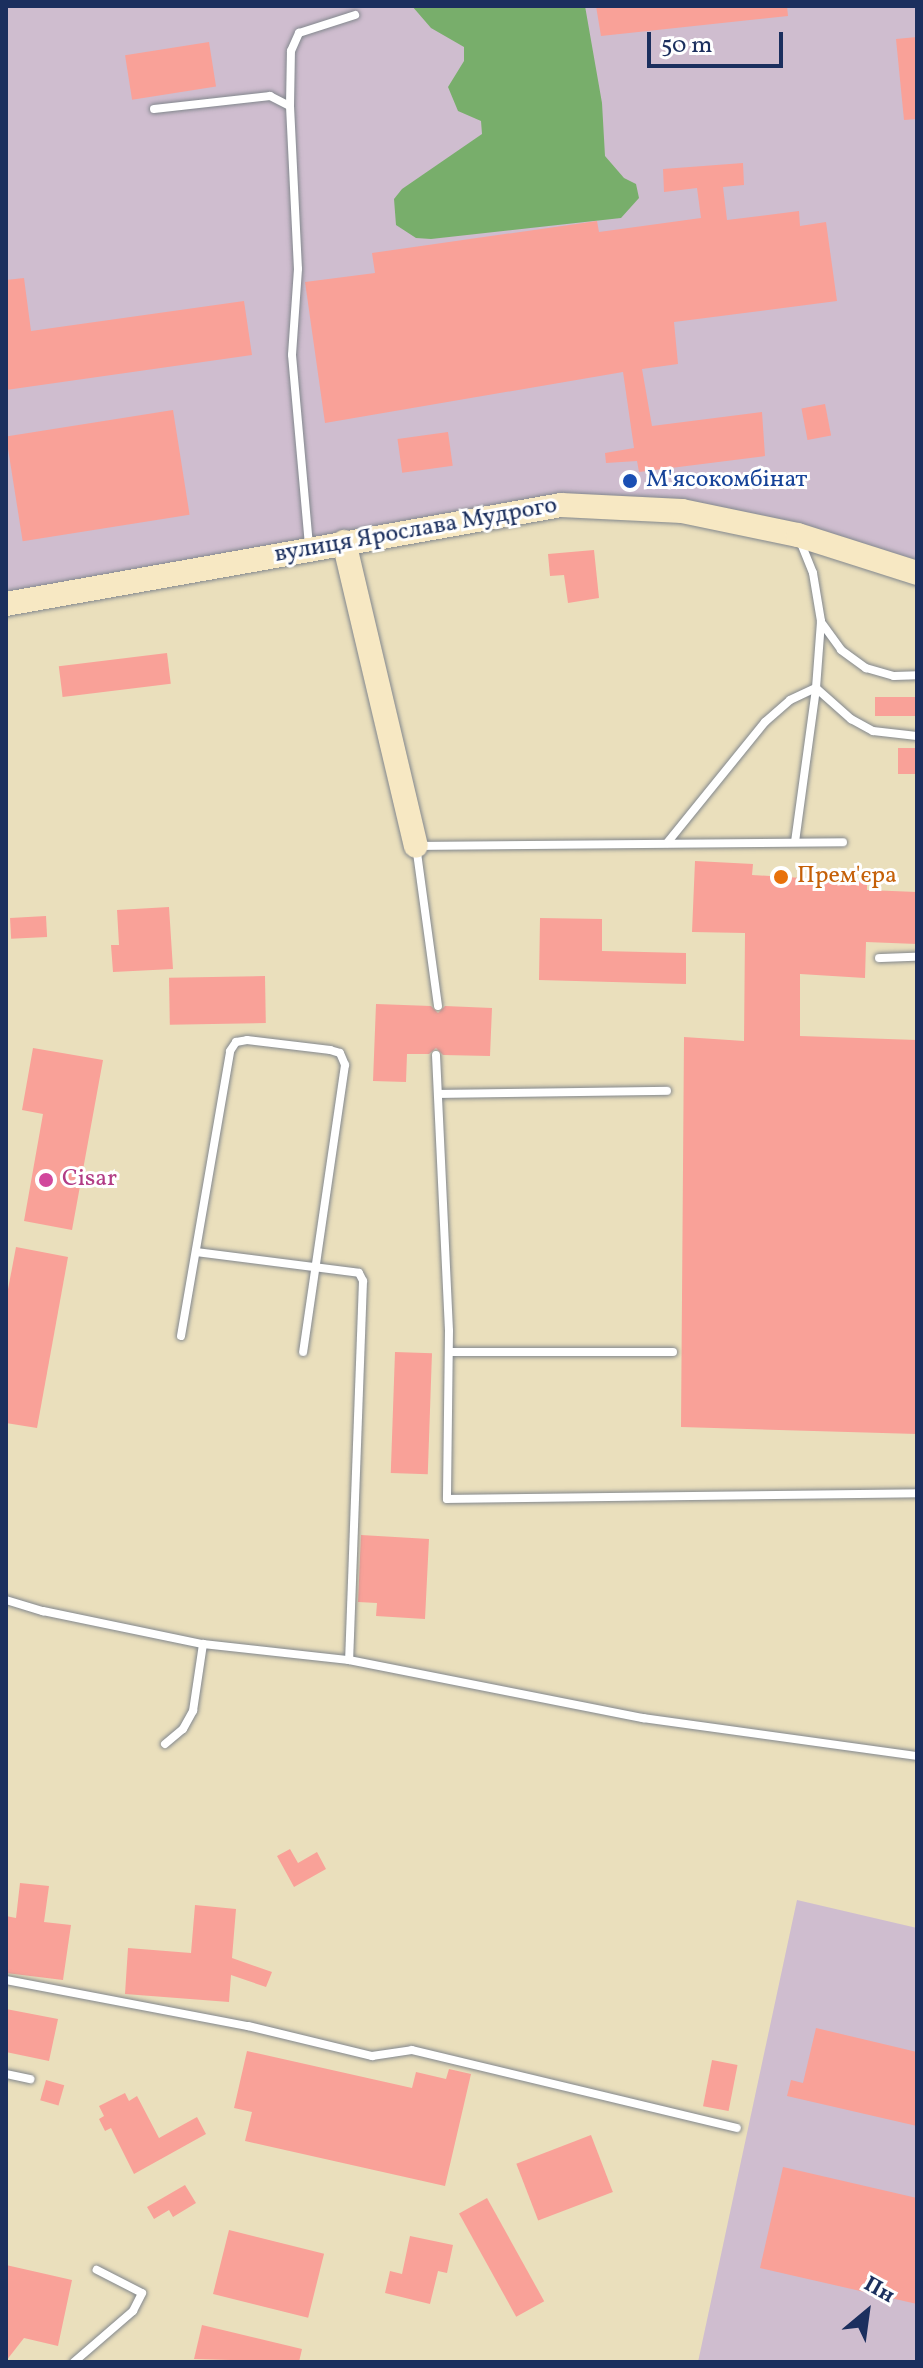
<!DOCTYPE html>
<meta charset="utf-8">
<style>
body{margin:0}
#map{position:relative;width:923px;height:2368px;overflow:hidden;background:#eadfbc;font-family:Vollkorn,serif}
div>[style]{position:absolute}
.industrial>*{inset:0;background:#cfbdcf}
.forest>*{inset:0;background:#78ae6b}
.building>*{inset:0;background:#f9a198;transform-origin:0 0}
.roads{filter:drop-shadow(0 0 2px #82878d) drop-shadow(0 0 2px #82878d)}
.service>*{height:8px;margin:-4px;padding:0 4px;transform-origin:4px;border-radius:4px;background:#fff}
.secondary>*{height:24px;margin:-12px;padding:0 12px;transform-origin:12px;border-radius:12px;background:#f7e8c3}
.dots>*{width:22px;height:22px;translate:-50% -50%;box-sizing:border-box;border:4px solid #fff;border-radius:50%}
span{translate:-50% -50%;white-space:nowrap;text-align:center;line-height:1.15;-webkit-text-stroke:6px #fff;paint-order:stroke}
.transit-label{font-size:24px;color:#164399}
.left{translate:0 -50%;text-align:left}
.street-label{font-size:24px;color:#1b2f5e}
.food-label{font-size:24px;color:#c56008}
.hotel-label{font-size:24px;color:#b23c85}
.frame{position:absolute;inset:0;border:8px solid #1b2f5e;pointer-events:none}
.north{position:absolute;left:827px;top:2272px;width:80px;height:80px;-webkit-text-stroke:6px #fff;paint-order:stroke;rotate:29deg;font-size:22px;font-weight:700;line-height:32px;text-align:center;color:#1b2f5e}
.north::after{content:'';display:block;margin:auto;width:28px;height:36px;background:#1b2f5e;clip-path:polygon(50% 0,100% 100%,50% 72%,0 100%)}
.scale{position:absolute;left:647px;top:32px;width:136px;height:36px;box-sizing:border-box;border:4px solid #1b2f5e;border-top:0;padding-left:10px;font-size:24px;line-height:28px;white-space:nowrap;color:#1b2f5e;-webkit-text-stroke:6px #fff;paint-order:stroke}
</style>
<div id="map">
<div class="industrial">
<i style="clip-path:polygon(6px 6px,917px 6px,917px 571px,798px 532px,558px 502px,6px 600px)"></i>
<i style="clip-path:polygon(797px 1900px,917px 1928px,917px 2362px,698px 2362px)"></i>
</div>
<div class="forest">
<i style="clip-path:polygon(412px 6px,585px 6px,602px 103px,605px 156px,624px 178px,636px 184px,639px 198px,621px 218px,431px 239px,416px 238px,396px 225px,394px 199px,402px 189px,482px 134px,481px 121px,458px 111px,448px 87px,464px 61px,464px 47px,431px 28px)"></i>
</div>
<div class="building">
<i style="clip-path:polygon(596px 6px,787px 6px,788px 16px,601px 36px)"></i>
<i style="clip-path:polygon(917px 37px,917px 119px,904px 120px,896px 39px)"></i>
<i style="left:209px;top:42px;width:45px;height:85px;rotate:81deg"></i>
<i style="clip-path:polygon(743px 163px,744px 185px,723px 187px,727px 220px,799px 211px,800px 226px,826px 222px,837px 301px,674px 322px,678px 364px,642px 369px,652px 426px,762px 412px,765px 456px,639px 472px,637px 461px,606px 463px,605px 453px,634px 448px,623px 372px,325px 423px,305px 282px,375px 273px,372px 253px,597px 221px,599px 232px,701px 218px,697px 188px,664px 192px,663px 169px)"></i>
<i style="clip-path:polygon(24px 278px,31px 331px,244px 301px,252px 355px,6px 390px,6px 280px)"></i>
<i style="left:825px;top:404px;width:32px;height:24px;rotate:79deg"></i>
<i style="left:173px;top:410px;width:106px;height:169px;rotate:81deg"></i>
<i style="left:448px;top:432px;width:34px;height:51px;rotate:82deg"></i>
<i style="clip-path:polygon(594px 550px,599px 598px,568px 603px,564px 575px,550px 576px,548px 554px)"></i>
<i style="left:167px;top:653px;width:31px;height:109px;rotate:83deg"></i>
<i style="left:917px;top:697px;width:19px;height:42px;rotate:90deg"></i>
<i style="left:898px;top:748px;width:19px;height:26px"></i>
<i style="clip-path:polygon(695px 861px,753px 864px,752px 875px,867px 882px,867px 890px,917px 892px,917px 944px,866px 942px,865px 978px,800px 974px,800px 1036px,917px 1040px,917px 1434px,681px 1427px,684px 1037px,744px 1041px,745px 933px,692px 932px)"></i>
<i style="clip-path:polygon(169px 907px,173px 969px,113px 972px,111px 945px,119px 945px,117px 910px)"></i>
<i style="left:46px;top:916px;width:21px;height:36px;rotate:87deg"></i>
<i style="clip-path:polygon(540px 918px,602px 919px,602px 951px,686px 953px,686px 984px,539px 980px)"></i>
<i style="left:265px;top:976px;width:47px;height:96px;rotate:89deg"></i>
<i style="clip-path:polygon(376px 1004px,431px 1006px,438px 1013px,445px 1006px,492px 1008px,490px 1056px,443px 1055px,436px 1048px,429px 1054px,407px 1054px,406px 1082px,373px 1081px)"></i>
<i style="clip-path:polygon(33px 1048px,103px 1060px,72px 1230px,24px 1221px,43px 1114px,22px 1110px)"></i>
<i style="clip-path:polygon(16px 1247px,68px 1257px,37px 1428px,6px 1423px,6px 1300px)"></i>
<i style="left:395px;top:1352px;width:37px;height:121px;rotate:2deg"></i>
<i style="clip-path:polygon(361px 1535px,429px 1539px,425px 1619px,376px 1616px,377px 1603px,358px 1602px)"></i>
<i style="clip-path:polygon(290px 1849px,298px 1863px,317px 1852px,326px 1869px,294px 1887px,277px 1856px)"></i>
<i style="clip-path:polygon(20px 1883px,49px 1886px,44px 1922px,71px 1925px,63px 1980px,6px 1973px,6px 1916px,16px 1918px)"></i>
<i style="clip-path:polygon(195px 1905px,236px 1909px,232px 1958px,272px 1972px,266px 1987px,231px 1975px,229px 2002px,125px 1994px,128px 1948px,191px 1953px)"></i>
<i style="clip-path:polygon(6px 2009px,58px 2019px,49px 2061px,6px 2052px)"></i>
<i style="clip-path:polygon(816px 2028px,917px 2052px,917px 2126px,787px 2096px,791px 2080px,803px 2083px)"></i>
<i style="clip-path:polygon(247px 2051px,412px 2088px,416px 2072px,446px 2079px,449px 2069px,471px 2074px,445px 2186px,245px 2141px,252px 2112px,234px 2108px)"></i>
<i style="left:712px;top:2060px;width:26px;height:47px;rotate:11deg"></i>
<i style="left:46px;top:2080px;width:19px;height:21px;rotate:16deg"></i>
<i style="clip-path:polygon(125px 2093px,129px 2101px,137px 2096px,159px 2138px,197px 2117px,206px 2134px,134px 2174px,111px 2128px,105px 2131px,99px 2119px,104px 2116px,99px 2106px)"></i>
<i style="left:591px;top:2135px;width:61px;height:80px;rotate:69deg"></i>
<i style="clip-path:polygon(783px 2167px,917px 2198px,917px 2304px,760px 2268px)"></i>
<i style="clip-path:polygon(185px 2185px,196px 2203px,173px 2217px,169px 2210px,154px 2219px,147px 2207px)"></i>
<i style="left:487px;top:2198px;width:118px;height:32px;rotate:61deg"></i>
<i style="left:229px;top:2230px;width:98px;height:66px;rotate:14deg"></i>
<i style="clip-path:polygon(410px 2236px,453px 2245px,447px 2273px,438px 2271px,430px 2304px,385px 2293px,390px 2271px,402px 2274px)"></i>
<i style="clip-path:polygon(6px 2265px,72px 2280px,58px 2346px,24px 2338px,6px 2361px)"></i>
<i style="clip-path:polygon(202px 2325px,302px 2349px,299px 2362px,194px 2359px)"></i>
</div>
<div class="roads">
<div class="service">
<i style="left:290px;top:106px;width:55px;rotate:-89deg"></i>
<i style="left:291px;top:51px;width:20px;rotate:-66deg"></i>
<i style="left:299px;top:33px;width:59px;rotate:-17.8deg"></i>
<i style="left:154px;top:109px;width:117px;rotate:-6.4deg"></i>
<i style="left:270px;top:96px;width:22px;rotate:27deg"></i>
<i style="left:290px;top:106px;width:163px;rotate:87.2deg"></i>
<i style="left:298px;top:269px;width:86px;rotate:94deg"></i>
<i style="left:292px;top:355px;width:191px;rotate:84.9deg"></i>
<i style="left:821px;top:622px;width:34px;rotate:54deg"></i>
<i style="left:841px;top:650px;width:31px;rotate:36deg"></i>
<i style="left:866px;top:668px;width:29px;rotate:16deg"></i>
<i style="left:894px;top:676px;width:23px;rotate:-2deg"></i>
<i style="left:795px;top:842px;width:155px;rotate:-82.2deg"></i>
<i style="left:816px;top:688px;width:67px;rotate:-85.7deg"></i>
<i style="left:821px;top:621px;width:49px;rotate:-99.5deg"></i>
<i style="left:813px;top:573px;width:35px;rotate:-112deg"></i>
<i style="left:667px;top:843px;width:156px;rotate:-51deg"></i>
<i style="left:765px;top:722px;width:33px;rotate:-41deg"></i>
<i style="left:790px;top:700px;width:29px;rotate:-25deg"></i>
<i style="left:816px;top:688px;width:47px;rotate:41.5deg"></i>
<i style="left:851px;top:719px;width:25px;rotate:29deg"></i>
<i style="left:873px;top:731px;width:44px;rotate:6.5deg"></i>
<i style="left:879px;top:958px;width:38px;rotate:-2deg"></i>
<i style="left:438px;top:1006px;width:162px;rotate:-97.8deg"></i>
<i style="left:416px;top:846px;width:427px;rotate:-0.5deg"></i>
<i style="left:436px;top:1055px;width:276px;rotate:87.3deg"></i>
<i style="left:449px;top:1331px;width:168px;rotate:90.7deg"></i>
<i style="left:447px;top:1499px;width:470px;rotate:-0.7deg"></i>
<i style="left:439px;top:1094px;width:228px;rotate:-0.8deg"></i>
<i style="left:196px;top:1252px;width:164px;rotate:7.3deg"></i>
<i style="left:359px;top:1273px;width:9px;rotate:63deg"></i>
<i style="left:363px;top:1281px;width:379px;rotate:92.1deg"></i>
<i style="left:181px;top:1336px;width:289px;rotate:-80.2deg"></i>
<i style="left:230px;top:1051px;width:11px;rotate:-56deg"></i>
<i style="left:236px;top:1042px;width:11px;rotate:-10deg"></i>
<i style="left:247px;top:1040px;width:84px;rotate:6.9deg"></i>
<i style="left:330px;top:1050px;width:10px;rotate:17deg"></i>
<i style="left:340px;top:1053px;width:13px;rotate:67deg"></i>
<i style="left:345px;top:1065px;width:290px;rotate:98.3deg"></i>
<i style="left:449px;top:1352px;width:224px"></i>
<i style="left:6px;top:1600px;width:39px;rotate:17deg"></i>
<i style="left:43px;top:1611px;width:163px;rotate:11.7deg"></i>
<i style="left:203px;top:1644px;width:147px;rotate:6.3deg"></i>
<i style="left:349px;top:1660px;width:300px;rotate:11.2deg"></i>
<i style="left:643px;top:1718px;width:277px;rotate:7.9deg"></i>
<i style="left:165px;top:1744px;width:23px;rotate:-40deg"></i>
<i style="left:183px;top:1729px;width:21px;rotate:-61deg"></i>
<i style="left:193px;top:1711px;width:68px;rotate:-81.5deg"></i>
<i style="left:6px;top:1980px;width:246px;rotate:10.8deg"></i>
<i style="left:248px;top:2026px;width:128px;rotate:13.6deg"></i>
<i style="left:372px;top:2056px;width:40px;rotate:-8.5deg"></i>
<i style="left:412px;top:2050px;width:334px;rotate:13.5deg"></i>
<i style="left:6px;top:2074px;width:25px;rotate:12deg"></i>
<i style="left:74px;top:2362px;width:78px;rotate:-40.8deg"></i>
<i style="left:133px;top:2311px;width:20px;rotate:-63deg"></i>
<i style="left:142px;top:2293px;width:51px;rotate:-152.9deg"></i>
</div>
<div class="secondary">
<i style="left:344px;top:542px;width:312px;rotate:76.7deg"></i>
<i style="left:6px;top:604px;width:564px;rotate:-10.11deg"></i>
<i style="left:561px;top:505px;width:121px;rotate:2.8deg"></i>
<i style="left:682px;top:511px;width:118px;rotate:11.7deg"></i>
<i style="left:798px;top:535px;width:125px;rotate:17.7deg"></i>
</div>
</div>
<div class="dots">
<i style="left:630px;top:481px;background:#1a4fb4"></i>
<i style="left:781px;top:877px;background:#e8710a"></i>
<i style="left:46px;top:1180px;background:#d1479c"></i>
</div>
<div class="transit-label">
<span class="left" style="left:646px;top:481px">М'ясокомбінат</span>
</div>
<div class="street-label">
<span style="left:416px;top:531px;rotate:-10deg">вулиця Ярослава Мудрого</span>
</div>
<div class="food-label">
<span class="left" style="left:797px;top:877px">Прем'єра</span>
</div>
<div class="hotel-label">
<span class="left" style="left:62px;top:1180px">Cisar</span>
</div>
<div class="frame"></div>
<div class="north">Пн</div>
<div class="scale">50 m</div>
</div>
